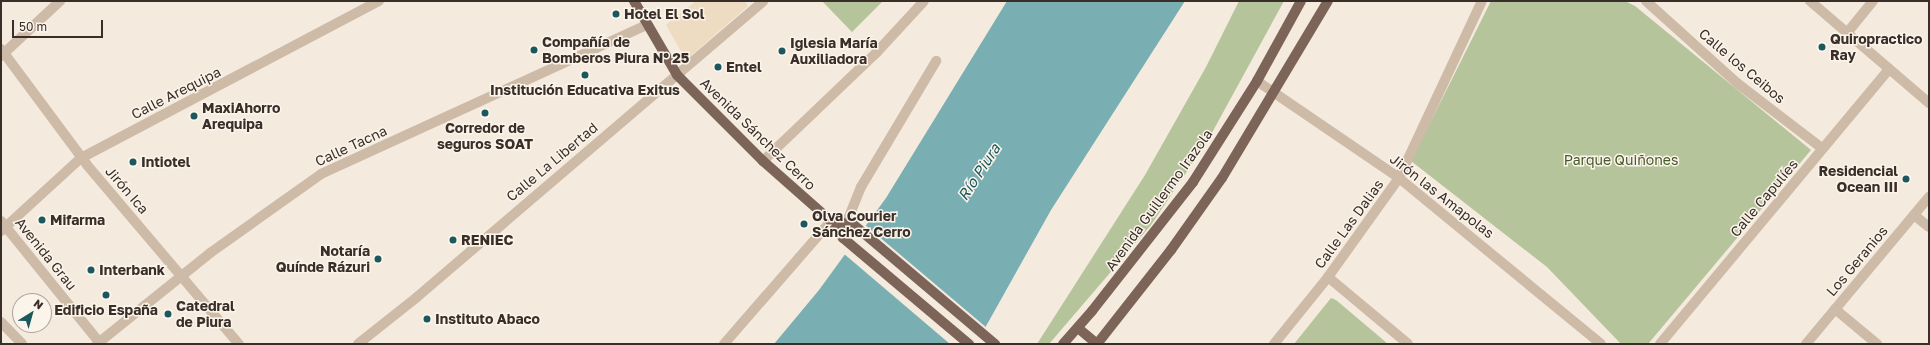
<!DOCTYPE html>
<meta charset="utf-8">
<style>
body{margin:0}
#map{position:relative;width:1930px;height:345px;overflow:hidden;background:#f4eadd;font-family:"Golos Text",sans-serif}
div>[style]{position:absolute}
.green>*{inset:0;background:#b5c49b}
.plaza>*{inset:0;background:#eddcc2}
.water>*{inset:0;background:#79afb3}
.pier>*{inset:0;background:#f4eadd}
.minor>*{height:10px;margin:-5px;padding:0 5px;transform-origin:5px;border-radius:5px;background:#cdbaa7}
.major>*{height:10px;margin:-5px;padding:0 5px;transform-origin:5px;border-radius:5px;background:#7c6558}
.dots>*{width:11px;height:11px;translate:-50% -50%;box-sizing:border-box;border:2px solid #fbf4ea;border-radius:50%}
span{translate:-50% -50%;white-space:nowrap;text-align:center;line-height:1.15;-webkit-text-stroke:3px #fbf4ea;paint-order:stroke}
.poi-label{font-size:14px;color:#392e28;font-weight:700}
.left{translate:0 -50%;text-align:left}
.right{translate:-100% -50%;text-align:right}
.street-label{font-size:14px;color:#392e28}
.park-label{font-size:14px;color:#475a2a}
.water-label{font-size:15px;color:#1a585e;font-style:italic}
.frame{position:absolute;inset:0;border:2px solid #392e28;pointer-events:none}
.north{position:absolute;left:12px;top:293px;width:40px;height:40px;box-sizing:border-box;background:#fbf4ea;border:1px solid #ada59c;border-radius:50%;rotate:37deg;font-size:11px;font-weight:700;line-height:16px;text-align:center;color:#392e28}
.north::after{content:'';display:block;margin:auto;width:14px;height:18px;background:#1a585e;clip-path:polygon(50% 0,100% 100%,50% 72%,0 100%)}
.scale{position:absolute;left:12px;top:20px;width:91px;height:18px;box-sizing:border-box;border:2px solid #392e28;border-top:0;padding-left:5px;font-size:12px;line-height:14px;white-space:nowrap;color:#392e28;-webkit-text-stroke:3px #fbf4ea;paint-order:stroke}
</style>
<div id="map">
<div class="green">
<i style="clip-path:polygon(822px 1px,883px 1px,852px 32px)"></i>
<i style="clip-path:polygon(1239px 1px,1284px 1px,1208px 140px,1151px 225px,1049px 344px,1037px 344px,1145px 175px,1206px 67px)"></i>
<i style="clip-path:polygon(1491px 1px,1625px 1px,1635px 6px,1811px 150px,1648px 344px,1621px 344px,1547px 267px,1411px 161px)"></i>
<i style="clip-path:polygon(1331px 298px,1336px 300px,1388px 344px,1294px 344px)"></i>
</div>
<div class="plaza">
<i style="clip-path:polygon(696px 1px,745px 1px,748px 6px,686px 60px,666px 25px)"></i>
</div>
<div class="water">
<i style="clip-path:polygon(1007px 1px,1185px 1px,1051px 210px,976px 344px,774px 344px,819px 290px,886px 198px)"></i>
</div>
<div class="pier">
<i style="clip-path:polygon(864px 224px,987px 328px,978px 344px,950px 344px,843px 253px)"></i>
</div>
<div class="minor">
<i style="left:1646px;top:1px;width:122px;rotate:42deg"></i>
<i style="left:1737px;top:83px;width:108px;rotate:37.5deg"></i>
<i style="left:1810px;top:1px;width:157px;rotate:40.6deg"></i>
<i style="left:1847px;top:33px;width:41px;rotate:-50.9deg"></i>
<i style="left:1px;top:49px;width:144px;rotate:53.4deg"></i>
<i style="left:87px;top:165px;width:235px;rotate:49.7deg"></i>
<i style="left:1px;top:56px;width:81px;rotate:-43deg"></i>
<i style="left:1257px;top:81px;width:172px;rotate:34.3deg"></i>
<i style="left:1399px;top:178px;width:261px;rotate:39.4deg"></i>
<i style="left:763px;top:161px;width:158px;rotate:-43.7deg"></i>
<i style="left:877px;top:52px;width:69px;rotate:-47.3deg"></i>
<i style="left:1914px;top:215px;width:19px;rotate:39deg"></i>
<i style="left:1px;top:221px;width:156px;rotate:51deg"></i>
<i style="left:846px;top:224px;width:40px;rotate:-68deg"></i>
<i style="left:861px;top:187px;width:147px;rotate:-59.2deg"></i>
<i style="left:1px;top:231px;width:108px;rotate:-42.4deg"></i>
<i style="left:81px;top:158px;width:337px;rotate:-27.8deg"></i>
<i style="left:1328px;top:277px;width:104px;rotate:39.9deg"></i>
<i style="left:1835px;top:309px;width:55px;rotate:39.8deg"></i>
<i style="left:1px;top:322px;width:30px;rotate:46deg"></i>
<i style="left:97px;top:344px;width:145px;rotate:-38.8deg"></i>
<i style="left:210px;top:253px;width:136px;rotate:-35.4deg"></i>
<i style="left:321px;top:174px;width:358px;rotate:-24.6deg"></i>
<i style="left:358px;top:344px;width:75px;rotate:-38.5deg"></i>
<i style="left:417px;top:297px;width:455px;rotate:-40.5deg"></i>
<i style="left:724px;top:344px;width:163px;rotate:-49deg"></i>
<i style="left:1274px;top:344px;width:86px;rotate:-51.1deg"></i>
<i style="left:1328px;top:277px;width:122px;rotate:-54.4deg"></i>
<i style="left:1399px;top:178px;width:195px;rotate:-64.9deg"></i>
<i style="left:1660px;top:344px;width:358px;rotate:-50.2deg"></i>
<i style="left:1806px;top:344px;width:192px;rotate:-50.1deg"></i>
</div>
<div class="major">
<i style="left:634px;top:1px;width:86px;rotate:59.8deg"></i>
<i style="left:677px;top:75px;width:122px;rotate:45deg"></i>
<i style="left:763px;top:161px;width:91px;rotate:41.4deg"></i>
<i style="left:831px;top:221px;width:21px;rotate:55deg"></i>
<i style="left:843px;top:238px;width:165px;rotate:40.1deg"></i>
<i style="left:831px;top:221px;width:23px;rotate:10deg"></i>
<i style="left:854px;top:225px;width:185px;rotate:40.2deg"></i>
<i style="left:1078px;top:328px;width:25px;rotate:40deg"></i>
<i style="left:1063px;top:344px;width:44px;rotate:-48.7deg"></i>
<i style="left:1092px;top:311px;width:164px;rotate:-51.9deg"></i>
<i style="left:1193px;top:182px;width:120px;rotate:-57.6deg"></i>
<i style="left:1257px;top:81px;width:91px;rotate:-61.2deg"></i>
<i style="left:1097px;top:344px;width:120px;rotate:-51.8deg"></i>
<i style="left:1171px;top:250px;width:88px;rotate:-54.7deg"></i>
<i style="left:1222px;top:178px;width:206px;rotate:-59.1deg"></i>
</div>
<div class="dots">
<i style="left:616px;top:14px;background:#1a585e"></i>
<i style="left:1822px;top:47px;background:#1a585e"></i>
<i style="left:534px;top:50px;background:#1a585e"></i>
<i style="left:782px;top:51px;background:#1a585e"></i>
<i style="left:718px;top:67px;background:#1a585e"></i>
<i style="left:585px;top:75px;background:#1a585e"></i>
<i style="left:485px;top:113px;background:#1a585e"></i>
<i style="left:194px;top:116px;background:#1a585e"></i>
<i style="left:133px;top:162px;background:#1a585e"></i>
<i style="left:1906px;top:179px;background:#1a585e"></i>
<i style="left:42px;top:220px;background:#1a585e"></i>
<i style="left:804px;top:224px;background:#1a585e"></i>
<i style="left:453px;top:240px;background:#1a585e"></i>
<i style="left:378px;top:259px;background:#1a585e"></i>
<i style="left:91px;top:270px;background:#1a585e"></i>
<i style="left:106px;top:295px;background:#1a585e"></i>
<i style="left:168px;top:314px;background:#1a585e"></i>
<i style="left:427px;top:319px;background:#1a585e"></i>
</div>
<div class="poi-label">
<span class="left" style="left:624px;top:14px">Hotel El Sol</span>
<span class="left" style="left:1830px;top:47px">Quiropractico<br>Ray</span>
<span class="left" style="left:542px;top:50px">Compañía de<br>Bomberos Piura Nº 25</span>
<span class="left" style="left:790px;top:51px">Iglesia María<br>Auxiliadora</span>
<span class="left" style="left:726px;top:67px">Entel</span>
<span style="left:585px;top:90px">Institución Educativa Exitus</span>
<span class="left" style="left:202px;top:116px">MaxiAhorro<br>Arequipa</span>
<span style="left:485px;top:136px">Corredor de<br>seguros SOAT</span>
<span class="left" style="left:141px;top:162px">Intiotel</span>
<span class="right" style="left:1898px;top:179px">Residencial<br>Ocean III</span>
<span class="left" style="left:812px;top:224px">Olva Courier<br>Sánchez Cerro</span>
<span class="left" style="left:50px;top:220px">Mifarma</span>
<span class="left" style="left:461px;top:240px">RENIEC</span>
<span class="right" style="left:370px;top:259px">Notaría<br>Quínde Rázuri</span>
<span class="left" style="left:99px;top:270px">Interbank</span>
<span class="left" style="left:176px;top:314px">Catedral<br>de Piura</span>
<span style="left:106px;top:310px">Edificio España</span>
<span class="left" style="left:435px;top:319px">Instituto Abaco</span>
</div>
<div class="street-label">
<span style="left:1742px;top:66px;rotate:40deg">Calle los Ceibos</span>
<span style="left:176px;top:93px;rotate:-27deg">Calle Arequipa</span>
<span style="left:758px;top:134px;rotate:44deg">Avenida Sánchez Cerro</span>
<span style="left:351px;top:146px;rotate:-25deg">Calle Tacna</span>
<span style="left:552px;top:162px;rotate:-40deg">Calle La Libertad</span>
<span style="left:127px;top:190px;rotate:49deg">Jirón Ica</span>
<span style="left:1442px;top:196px;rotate:38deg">Jirón las Amapolas</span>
<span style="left:1764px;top:198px;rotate:-50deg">Calle Capulíes</span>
<span style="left:1159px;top:200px;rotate:-54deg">Avenida Guillermo Irazola</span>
<span style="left:1349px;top:224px;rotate:-54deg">Calle Las Dalias</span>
<span style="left:46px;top:254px;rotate:51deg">Avenida Grau</span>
<span style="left:1857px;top:261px;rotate:-50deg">Los Geranios</span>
</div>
<div class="park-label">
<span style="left:1621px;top:160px">Parque Quiñones</span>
</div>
<div class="water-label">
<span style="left:979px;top:172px;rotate:-57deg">Río Piura</span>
</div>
<div class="frame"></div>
<div class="north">N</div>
<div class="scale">50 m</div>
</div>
